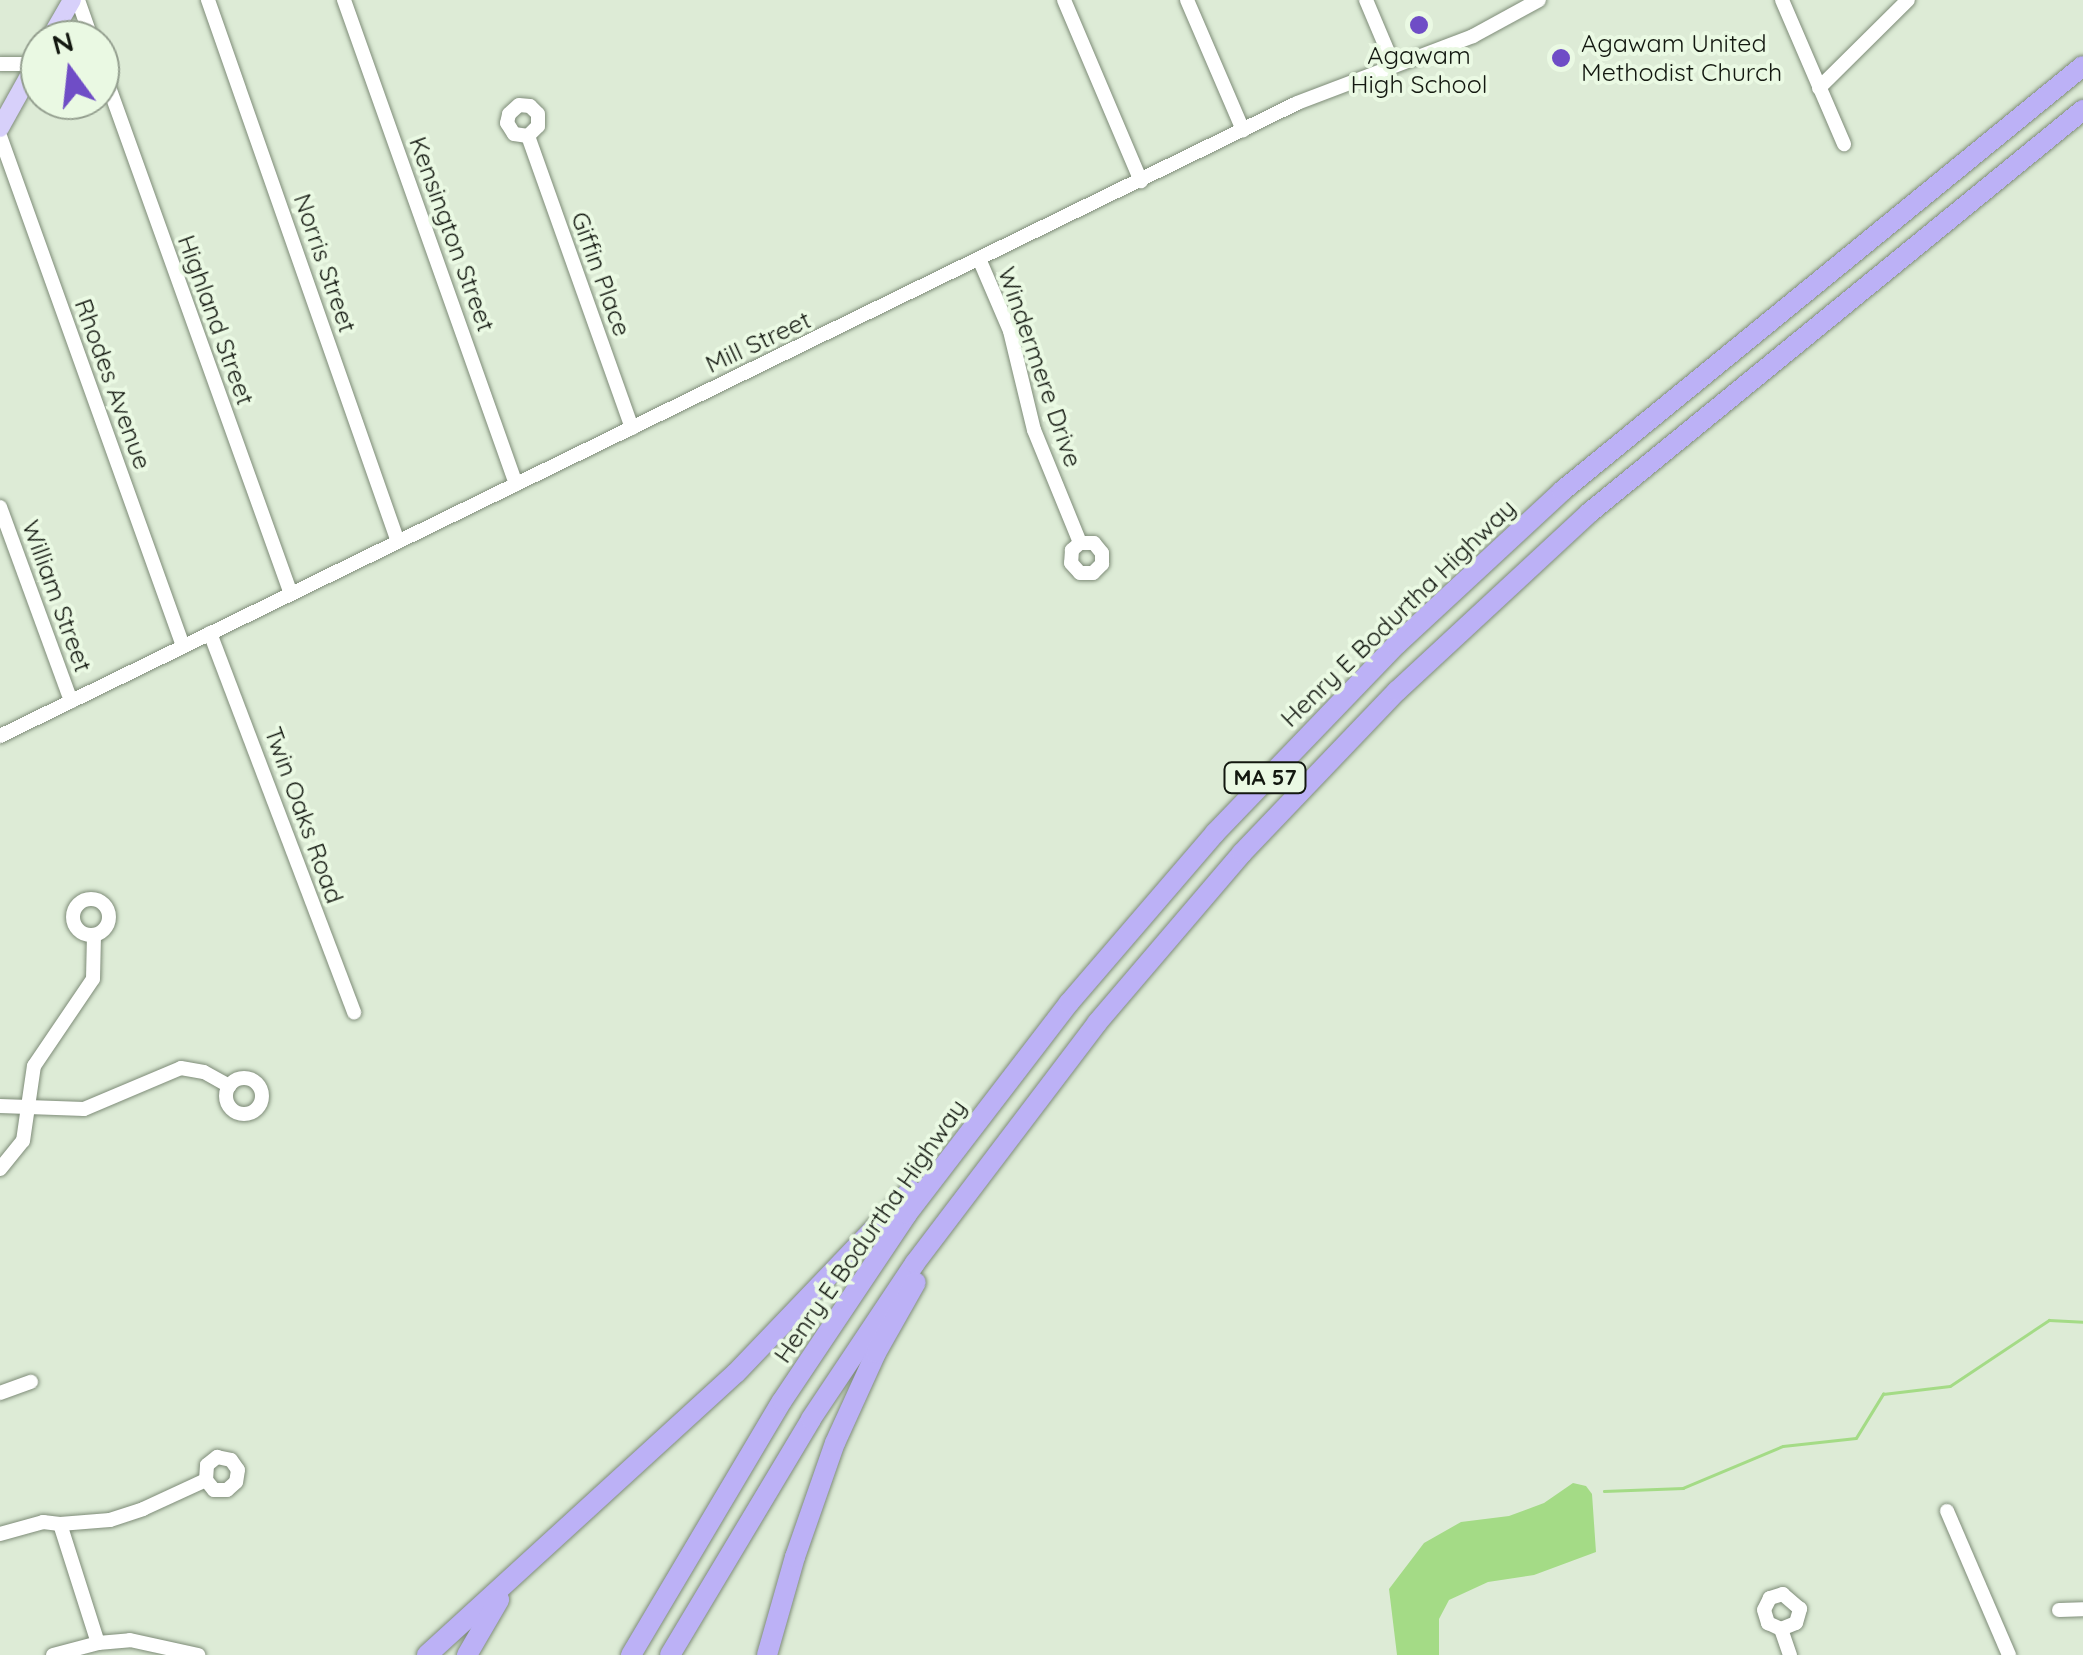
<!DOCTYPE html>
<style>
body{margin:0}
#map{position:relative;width:2083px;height:1655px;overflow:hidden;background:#ddebd6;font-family:Quicksand,sans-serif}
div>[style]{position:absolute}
.water>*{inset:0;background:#a4db86}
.stream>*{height:2.5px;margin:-1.25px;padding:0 1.25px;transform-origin:1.25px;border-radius:1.25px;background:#a4db86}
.roads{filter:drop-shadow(0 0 2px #7e8c78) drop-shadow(0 0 2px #7e8c78)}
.minor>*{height:14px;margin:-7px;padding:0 7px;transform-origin:7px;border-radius:7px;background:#fff}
.minor>.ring{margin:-7px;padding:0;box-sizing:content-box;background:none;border:14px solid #fff;border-radius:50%}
.major>*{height:18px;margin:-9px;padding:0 9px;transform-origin:9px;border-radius:9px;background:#d7d0fa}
.highway>*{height:20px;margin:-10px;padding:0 10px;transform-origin:10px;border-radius:10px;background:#bcb1f6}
.dots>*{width:28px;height:28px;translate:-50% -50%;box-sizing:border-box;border:5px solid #eaf9e3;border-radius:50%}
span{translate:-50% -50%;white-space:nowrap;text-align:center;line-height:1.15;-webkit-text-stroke:8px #eaf9e3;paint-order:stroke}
.shield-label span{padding:2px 8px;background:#eaf9e3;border:2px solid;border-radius:8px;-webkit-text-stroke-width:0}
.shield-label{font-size:22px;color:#131810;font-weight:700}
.poi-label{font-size:25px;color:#131810}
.left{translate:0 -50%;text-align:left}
.street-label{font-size:25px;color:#131810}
.north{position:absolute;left:20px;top:20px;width:100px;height:100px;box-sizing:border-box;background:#eaf9e3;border:2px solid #949f8f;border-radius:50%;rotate:345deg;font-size:28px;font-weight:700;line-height:40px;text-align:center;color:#131810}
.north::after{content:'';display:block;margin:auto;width:35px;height:45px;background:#6f4dc6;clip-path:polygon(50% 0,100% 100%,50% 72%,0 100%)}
</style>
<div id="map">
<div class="water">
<i style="clip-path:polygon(1573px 1483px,1586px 1486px,1592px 1494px,1596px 1552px,1534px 1575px,1488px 1582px,1449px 1600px,1439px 1619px,1439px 1655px,1397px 1655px,1389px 1589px,1424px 1543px,1461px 1522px,1509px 1516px,1544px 1503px)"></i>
</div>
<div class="stream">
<i style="left:1604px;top:1491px;width:79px;rotate:-2.2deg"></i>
<i style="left:1683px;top:1488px;width:108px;rotate:-22.8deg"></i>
<i style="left:1783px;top:1446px;width:73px;rotate:-6.3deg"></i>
<i style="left:1856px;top:1438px;width:52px;rotate:-58.5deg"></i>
<i style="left:1883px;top:1394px;width:67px;rotate:-6.8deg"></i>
<i style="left:1950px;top:1386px;width:119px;rotate:-33.7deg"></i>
<i style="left:2049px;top:1320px;width:34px;rotate:3deg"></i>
</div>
<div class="roads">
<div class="minor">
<i style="left:78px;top:0;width:42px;rotate:70.7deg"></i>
<i style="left:208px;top:0;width:574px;rotate:70.68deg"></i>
<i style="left:344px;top:0;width:514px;rotate:70.44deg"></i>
<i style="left:1064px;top:0;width:197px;rotate:67deg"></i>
<i style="left:1187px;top:0;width:142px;rotate:66.7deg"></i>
<i style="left:1366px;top:0;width:69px;rotate:67.1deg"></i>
<i style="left:1782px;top:0;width:157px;rotate:66.7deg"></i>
<i style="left:100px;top:62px;width:565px;rotate:70.25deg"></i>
<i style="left:0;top:64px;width:36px"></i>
<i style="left:1819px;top:88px;width:125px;rotate:-44.7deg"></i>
<i style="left:0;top:136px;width:542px;rotate:70.26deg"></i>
<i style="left:528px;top:136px;width:14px;rotate:-172deg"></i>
<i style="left:514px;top:134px;width:13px;rotate:-122deg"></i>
<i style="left:507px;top:123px;width:9px;rotate:-77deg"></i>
<i style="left:509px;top:114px;width:13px;rotate:-42deg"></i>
<i style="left:519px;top:105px;width:11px;rotate:5deg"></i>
<i style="left:530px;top:106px;width:11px;rotate:45deg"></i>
<i style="left:538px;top:114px;width:12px;rotate:90deg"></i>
<i style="left:538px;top:126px;width:14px;rotate:135deg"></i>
<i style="left:528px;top:136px;width:310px;rotate:70.4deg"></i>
<i style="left:980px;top:261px;width:76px;rotate:66.8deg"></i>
<i style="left:1010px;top:331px;width:102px;rotate:76.4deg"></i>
<i style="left:1034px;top:430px;width:122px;rotate:67.8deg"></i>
<i style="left:1080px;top:543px;width:11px;rotate:139deg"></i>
<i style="left:1072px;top:550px;width:13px;rotate:94deg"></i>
<i style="left:1071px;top:563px;width:13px;rotate:48deg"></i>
<i style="left:1080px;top:573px;width:13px"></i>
<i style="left:1093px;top:573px;width:13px;rotate:-45deg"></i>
<i style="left:1102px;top:564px;width:11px;rotate:-90deg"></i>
<i style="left:1102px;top:553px;width:13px;rotate:-129deg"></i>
<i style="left:1094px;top:543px;width:14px;rotate:180deg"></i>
<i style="left:0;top:507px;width:207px;rotate:69.9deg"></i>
<i style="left:210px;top:633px;width:406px;rotate:69.2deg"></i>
<i style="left:0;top:736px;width:1443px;rotate:-26.01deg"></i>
<i style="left:1297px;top:103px;width:188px;rotate:-20.8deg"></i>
<i style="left:1473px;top:36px;width:75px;rotate:-28.6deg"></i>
<i class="ring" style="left:73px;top:899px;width:22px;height:22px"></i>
<i class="ring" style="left:226px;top:1078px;width:22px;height:22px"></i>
<i style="left:0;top:1106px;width:84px;rotate:2deg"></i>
<i style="left:84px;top:1109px;width:105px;rotate:-22.9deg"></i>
<i style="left:181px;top:1068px;width:23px;rotate:10deg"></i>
<i style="left:204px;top:1072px;width:29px;rotate:29deg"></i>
<i style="left:0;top:1169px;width:36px;rotate:-51deg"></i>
<i style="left:23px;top:1141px;width:76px;rotate:-81.7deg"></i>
<i style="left:34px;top:1066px;width:105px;rotate:-55.9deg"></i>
<i style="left:93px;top:979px;width:43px;rotate:-88.7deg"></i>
<i style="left:0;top:1393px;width:33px;rotate:-20deg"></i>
<i style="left:1947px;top:1511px;width:157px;rotate:66.7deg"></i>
<i style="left:60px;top:1524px;width:50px;rotate:-4.6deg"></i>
<i style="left:110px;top:1520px;width:35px;rotate:-18deg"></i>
<i style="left:143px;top:1509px;width:69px;rotate:-24.7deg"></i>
<i style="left:206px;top:1480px;width:15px;rotate:-86deg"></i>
<i style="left:207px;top:1465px;width:13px;rotate:-39deg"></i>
<i style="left:217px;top:1457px;width:14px;rotate:12deg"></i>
<i style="left:231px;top:1460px;width:12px;rotate:55deg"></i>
<i style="left:238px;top:1470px;width:12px;rotate:99deg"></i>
<i style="left:236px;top:1482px;width:12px;rotate:138deg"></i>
<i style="left:227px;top:1490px;width:13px;rotate:180deg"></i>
<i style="left:214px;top:1490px;width:13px;rotate:-129deg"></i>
<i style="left:0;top:1534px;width:45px;rotate:-15.6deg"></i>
<i style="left:43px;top:1522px;width:17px;rotate:7deg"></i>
<i style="left:60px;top:1524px;width:125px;rotate:72.3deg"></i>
<i style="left:2059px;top:1610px;width:24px;rotate:-2deg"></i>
<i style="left:1781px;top:1629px;width:16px;rotate:-22deg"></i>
<i style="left:1796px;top:1623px;width:15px;rotate:-74deg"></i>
<i style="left:1800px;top:1609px;width:23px;rotate:-139deg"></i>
<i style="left:1783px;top:1594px;width:14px;rotate:163deg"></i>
<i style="left:1770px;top:1598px;width:13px;rotate:117deg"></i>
<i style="left:1764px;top:1610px;width:14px;rotate:73deg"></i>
<i style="left:1768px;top:1623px;width:14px;rotate:25deg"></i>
<i style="left:1781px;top:1629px;width:28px;rotate:71deg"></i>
<i style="left:53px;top:1655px;width:47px;rotate:-14.9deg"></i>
<i style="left:98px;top:1643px;width:32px;rotate:-5deg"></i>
<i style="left:130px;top:1640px;width:70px;rotate:12.4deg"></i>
</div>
<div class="major">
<i style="left:49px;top:40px;width:46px;rotate:-60.1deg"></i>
<i style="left:0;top:128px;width:82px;rotate:-60.9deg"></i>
</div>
<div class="highway">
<i style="left:427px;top:1655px;width:418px;rotate:-42.4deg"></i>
<i style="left:736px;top:1373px;width:253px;rotate:-46.3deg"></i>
<i style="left:467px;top:1655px;width:64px;rotate:-59.8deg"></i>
<i style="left:631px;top:1655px;width:295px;rotate:-59.3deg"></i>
<i style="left:782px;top:1401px;width:225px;rotate:-56.2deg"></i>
<i style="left:907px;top:1214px;width:266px;rotate:-52.5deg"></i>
<i style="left:1069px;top:1003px;width:224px;rotate:-49.3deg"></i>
<i style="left:1215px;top:833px;width:262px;rotate:-46.1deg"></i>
<i style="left:1397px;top:644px;width:225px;rotate:-42.8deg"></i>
<i style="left:1562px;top:491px;width:672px;rotate:-39.21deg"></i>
<i style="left:670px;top:1655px;width:275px;rotate:-59.1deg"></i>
<i style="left:811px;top:1419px;width:187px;rotate:-56.3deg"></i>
<i style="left:915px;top:1263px;width:301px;rotate:-52.8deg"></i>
<i style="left:1097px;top:1023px;width:223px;rotate:-49.5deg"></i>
<i style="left:1242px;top:853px;width:224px;rotate:-46.3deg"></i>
<i style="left:1397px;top:691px;width:262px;rotate:-42.8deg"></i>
<i style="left:1589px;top:513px;width:638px;rotate:-39.21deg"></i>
<i style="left:767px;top:1655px;width:102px;rotate:-74.1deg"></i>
<i style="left:795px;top:1557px;width:121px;rotate:-70.7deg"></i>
<i style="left:835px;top:1443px;width:99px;rotate:-65.5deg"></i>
<i style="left:876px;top:1353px;width:81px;rotate:-60.6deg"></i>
</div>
</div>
<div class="dots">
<i style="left:1419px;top:25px;background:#6f4dc6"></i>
<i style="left:1561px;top:58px;background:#6f4dc6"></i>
</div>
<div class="shield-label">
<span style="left:1265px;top:778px">MA 57</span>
</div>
<div class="poi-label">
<span class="left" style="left:1581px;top:58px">Agawam United<br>Methodist Church</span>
<span style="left:1419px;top:70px">Agawam<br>High School</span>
</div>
<div class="street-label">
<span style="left:452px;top:234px;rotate:70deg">Kensington Street</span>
<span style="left:325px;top:263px;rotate:71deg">Norris Street</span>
<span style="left:601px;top:274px;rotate:70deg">Giffin Place</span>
<span style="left:216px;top:320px;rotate:70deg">Highland Street</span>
<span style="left:758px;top:342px;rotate:-25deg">Mill Street</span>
<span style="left:1040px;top:367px;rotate:71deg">Windermere Drive</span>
<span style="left:113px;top:384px;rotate:70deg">Rhodes Avenue</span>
<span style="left:57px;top:596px;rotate:70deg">William Street</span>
<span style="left:1398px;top:613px;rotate:-44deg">Henry E Bodurtha Highway</span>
<span style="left:304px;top:815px;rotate:70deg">Twin Oaks Road</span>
<span style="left:870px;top:1231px;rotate:-55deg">Henry E Bodurtha Highway</span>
</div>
<div class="north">N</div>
</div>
